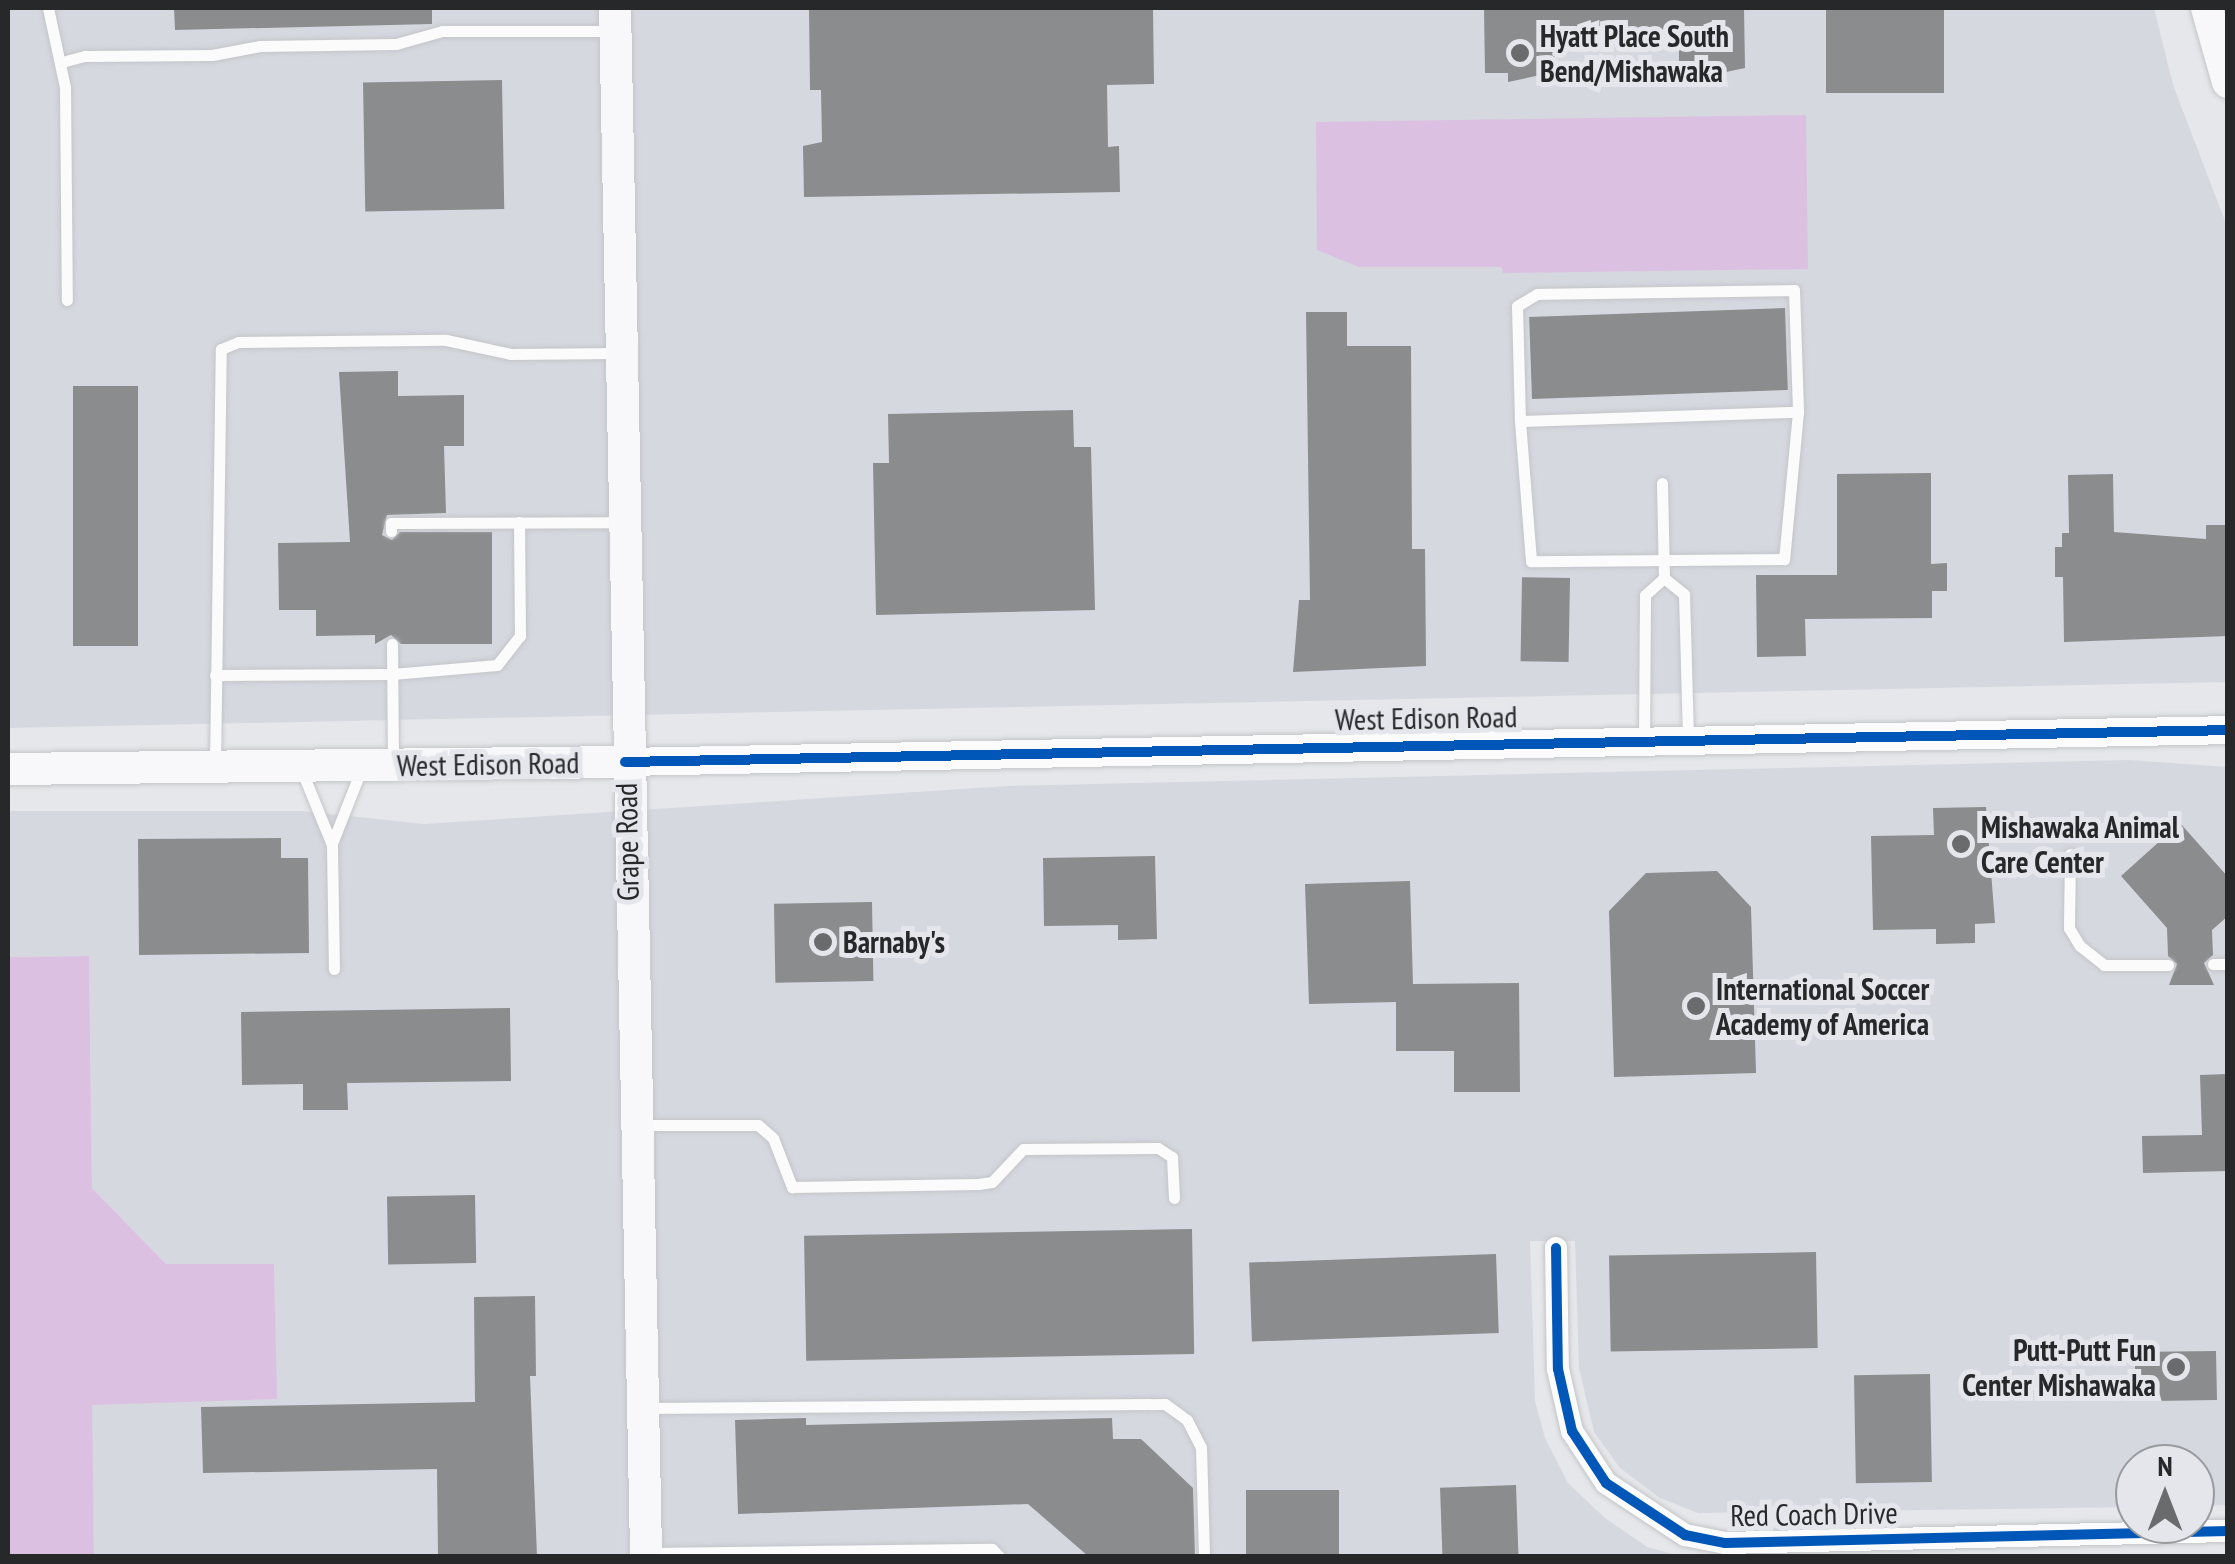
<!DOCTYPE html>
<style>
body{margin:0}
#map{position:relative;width:2235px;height:1564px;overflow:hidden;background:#e5e7ea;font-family:"PT Sans Narrow",sans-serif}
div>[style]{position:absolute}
.built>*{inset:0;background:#d5d8df}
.forest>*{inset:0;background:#dbc0e2}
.building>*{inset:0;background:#8a8c8e;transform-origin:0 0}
.roads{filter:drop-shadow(0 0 2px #c4c5c8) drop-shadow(0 0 2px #c4c5c8)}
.service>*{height:11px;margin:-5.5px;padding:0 5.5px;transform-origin:5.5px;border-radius:5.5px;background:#fbfbfc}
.minor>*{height:22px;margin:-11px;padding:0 11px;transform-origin:11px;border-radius:11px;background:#fbfbfc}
.tertiary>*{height:28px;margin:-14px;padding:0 14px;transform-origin:14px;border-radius:14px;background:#fbfbfc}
.secondary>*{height:32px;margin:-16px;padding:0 16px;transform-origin:16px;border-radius:16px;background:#f8f8fa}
.cycleway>*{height:10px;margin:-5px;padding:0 5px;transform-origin:5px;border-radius:5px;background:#0057b8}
.dots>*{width:28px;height:28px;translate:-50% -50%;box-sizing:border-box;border:5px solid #e4e6eb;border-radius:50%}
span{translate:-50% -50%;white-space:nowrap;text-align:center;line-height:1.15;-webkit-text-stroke:10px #e4e6eb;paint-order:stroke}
.poi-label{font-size:30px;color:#27282a;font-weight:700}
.left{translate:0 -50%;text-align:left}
.right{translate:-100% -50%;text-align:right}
.street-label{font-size:30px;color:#27282a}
.frame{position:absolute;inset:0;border:10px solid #27282a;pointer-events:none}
.north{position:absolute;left:2115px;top:1444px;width:100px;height:100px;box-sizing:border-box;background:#e4e6eb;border:2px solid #989a9e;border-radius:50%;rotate:0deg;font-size:28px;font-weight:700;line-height:40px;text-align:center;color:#27282a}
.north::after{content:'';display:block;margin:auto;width:35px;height:45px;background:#6a6b6d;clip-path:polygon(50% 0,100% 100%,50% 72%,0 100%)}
</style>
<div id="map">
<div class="built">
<i style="clip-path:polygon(8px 8px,2154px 8px,2173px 85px,2227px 226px,2227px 682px,8px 728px)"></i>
<i style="clip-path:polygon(2130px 760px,2227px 767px,2227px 1505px,2195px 1506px,2195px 1464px,2135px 1464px,2135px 1507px,1698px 1513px,1660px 1498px,1620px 1468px,1594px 1432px,1579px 1368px,1575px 1241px,1530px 1241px,1535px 1401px,1545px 1438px,1568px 1483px,1605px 1518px,1647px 1547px,1679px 1556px,94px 1556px,91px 1404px,276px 1399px,274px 1264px,166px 1264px,92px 1188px,89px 956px,8px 957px,8px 811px,302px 811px,424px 824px,1008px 786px)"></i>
</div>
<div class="forest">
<i style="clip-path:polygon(1806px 115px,1808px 269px,1503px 273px,1502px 267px,1359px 267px,1317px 250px,1316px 122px)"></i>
<i style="clip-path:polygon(89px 956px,92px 1188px,166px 1264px,274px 1264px,277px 1399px,92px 1405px,94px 1556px,8px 1556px,8px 957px)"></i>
</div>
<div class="building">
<i style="clip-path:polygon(174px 8px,432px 8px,432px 24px,175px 30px)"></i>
<i style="clip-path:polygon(809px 8px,1153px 8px,1154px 84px,1107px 85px,1108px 147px,1119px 146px,1120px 192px,804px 197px,803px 146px,822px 142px,821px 90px,810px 90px)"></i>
<i style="clip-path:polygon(1484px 8px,1744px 8px,1745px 68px,1703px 77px,1703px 68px,1679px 69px,1679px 33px,1554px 35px,1555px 72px,1508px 82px,1508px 73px,1485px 73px)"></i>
<i style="left:1826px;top:8px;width:118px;height:85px"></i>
<i style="left:502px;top:80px;width:129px;height:139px;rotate:89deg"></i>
<i style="left:1785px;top:308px;width:82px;height:256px;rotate:88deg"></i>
<i style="clip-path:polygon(1306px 312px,1347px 312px,1347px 346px,1411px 346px,1412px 549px,1425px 549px,1426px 666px,1293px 672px,1299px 600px,1310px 600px)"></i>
<i style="clip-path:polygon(398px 371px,398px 396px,464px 395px,464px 446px,444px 446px,446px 513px,387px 515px,382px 535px,392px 540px,400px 532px,492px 532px,492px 644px,401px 644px,391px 635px,375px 644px,375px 635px,316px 636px,316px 610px,279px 610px,278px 543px,350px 542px,339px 372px)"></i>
<i style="left:138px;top:386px;width:260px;height:65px;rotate:90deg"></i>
<i style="clip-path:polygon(1073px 410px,1074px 447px,1091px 447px,1095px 610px,876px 615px,873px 463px,889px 463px,888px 414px)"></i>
<i style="clip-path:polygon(1931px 473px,1931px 564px,1947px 563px,1947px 591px,1932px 591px,1932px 618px,1805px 619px,1806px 656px,1757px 657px,1756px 575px,1837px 575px,1837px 474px)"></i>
<i style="clip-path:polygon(2113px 474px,2114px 532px,2206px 539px,2206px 525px,2228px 525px,2228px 636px,2064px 642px,2063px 577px,2055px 577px,2055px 547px,2062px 547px,2062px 533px,2069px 533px,2068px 475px)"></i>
<i style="left:1570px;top:578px;width:84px;height:48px;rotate:91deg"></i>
<i style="clip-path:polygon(1986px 807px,1995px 923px,1975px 924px,1975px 943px,1936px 944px,1936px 929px,1873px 930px,1871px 836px,1934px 835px,1933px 808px)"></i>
<i style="clip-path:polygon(2180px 823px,2228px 877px,2228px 916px,2212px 930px,2213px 955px,2204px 963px,2214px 985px,2169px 985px,2177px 964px,2168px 956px,2167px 928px,2121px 876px)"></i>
<i style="clip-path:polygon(281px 838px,281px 858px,308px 858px,309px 953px,139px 955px,138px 839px)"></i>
<i style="clip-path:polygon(1155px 856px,1157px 939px,1118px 940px,1118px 925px,1044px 926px,1043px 858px)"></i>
<i style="clip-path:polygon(1717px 871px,1751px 907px,1756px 1073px,1614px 1077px,1609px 911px,1646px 873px)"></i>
<i style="clip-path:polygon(1410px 881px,1413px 984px,1519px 983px,1520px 1092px,1454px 1092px,1454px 1051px,1396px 1051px,1396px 1002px,1309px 1004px,1305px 884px)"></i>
<i style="left:872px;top:902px;width:79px;height:98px;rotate:89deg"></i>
<i style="clip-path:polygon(510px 1008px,511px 1081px,347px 1083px,348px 1110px,303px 1110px,303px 1084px,242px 1085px,241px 1012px)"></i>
<i style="clip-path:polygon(2228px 1074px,2228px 1171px,2143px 1173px,2142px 1136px,2202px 1135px,2200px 1075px)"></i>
<i style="left:475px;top:1195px;width:68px;height:88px;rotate:89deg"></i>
<i style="left:1192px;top:1229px;width:125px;height:388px;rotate:89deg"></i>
<i style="left:1816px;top:1252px;width:96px;height:207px;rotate:89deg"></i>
<i style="left:1496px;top:1254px;width:79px;height:247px;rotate:88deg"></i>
<i style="clip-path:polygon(535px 1296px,536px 1376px,530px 1376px,537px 1556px,438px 1556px,437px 1469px,203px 1473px,201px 1407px,475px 1402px,474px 1297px)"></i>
<i style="clip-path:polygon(2216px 1351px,2217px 1400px,2153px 1401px,2153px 1383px,2135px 1384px,2135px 1352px)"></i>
<i style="left:1930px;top:1374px;width:108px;height:76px;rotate:89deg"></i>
<i style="clip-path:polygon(806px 1418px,806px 1425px,1112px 1418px,1113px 1439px,1141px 1439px,1193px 1488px,1195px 1556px,1088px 1556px,1028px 1504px,738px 1514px,735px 1420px)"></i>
<i style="left:1516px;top:1485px;width:71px;height:76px;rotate:88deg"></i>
<i style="left:1246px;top:1490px;width:93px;height:66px"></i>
</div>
<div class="roads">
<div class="service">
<i style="left:48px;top:8px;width:81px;rotate:77.9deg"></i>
<i style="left:65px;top:87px;width:213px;rotate:89.5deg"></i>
<i style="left:62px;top:62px;width:24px;rotate:-15deg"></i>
<i style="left:85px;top:56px;width:127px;rotate:-0.5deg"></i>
<i style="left:212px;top:55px;width:49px;rotate:-10.6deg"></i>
<i style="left:260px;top:46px;width:136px;rotate:-0.8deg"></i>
<i style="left:396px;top:44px;width:48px;rotate:-15.8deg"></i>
<i style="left:442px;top:31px;width:169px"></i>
<i style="left:1798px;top:412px;width:148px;rotate:95.4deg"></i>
<i style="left:1784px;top:559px;width:253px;rotate:179.5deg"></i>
<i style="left:1531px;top:561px;width:140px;rotate:-94.5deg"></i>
<i style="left:1520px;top:421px;width:278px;rotate:-1.9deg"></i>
<i style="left:1520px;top:421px;width:115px;rotate:-91.5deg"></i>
<i style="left:1517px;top:306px;width:23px;rotate:-31deg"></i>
<i style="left:1537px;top:294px;width:257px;rotate:-0.9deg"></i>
<i style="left:1794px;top:290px;width:122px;rotate:88.1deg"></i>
<i style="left:391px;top:531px;width:8px;rotate:-90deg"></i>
<i style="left:391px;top:523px;width:232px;rotate:-0.2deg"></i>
<i style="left:1664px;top:578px;width:26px;rotate:39deg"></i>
<i style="left:1684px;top:594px;width:145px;rotate:88.4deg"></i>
<i style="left:392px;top:644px;width:116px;rotate:89.5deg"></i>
<i style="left:215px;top:675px;width:177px;rotate:-0.3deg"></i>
<i style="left:392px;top:674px;width:105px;rotate:-4.9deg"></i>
<i style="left:497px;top:665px;width:37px;rotate:-52deg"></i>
<i style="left:520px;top:636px;width:114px;rotate:-90.5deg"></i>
<i style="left:1644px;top:740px;width:145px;rotate:-89.6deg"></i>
<i style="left:1645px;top:595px;width:25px;rotate:-42deg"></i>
<i style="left:1664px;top:578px;width:95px;rotate:-91.2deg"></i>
<i style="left:215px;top:765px;width:416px;rotate:-89.2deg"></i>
<i style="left:221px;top:349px;width:18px;rotate:-22deg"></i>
<i style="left:238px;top:342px;width:208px;rotate:-0.6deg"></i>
<i style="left:446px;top:340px;width:66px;rotate:12.2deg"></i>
<i style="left:511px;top:354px;width:106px;rotate:-0.5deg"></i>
<i style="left:301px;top:769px;width:82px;rotate:67.8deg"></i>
<i style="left:332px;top:845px;width:124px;rotate:89.1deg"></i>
<i style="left:333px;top:841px;width:76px;rotate:-68.5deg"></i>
<i style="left:2070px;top:854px;width:74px;rotate:90.8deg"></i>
<i style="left:2069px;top:928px;width:21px;rotate:59deg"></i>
<i style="left:2080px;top:946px;width:31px;rotate:38deg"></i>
<i style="left:2104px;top:965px;width:64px"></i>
<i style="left:2213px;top:964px;width:15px"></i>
<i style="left:639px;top:1125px;width:119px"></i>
<i style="left:758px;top:1125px;width:20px;rotate:41deg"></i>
<i style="left:773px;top:1138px;width:53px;rotate:68.8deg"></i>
<i style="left:792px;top:1187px;width:186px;rotate:-0.9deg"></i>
<i style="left:978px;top:1184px;width:14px;rotate:-8deg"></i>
<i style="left:992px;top:1182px;width:45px;rotate:-46.8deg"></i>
<i style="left:1023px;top:1149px;width:135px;rotate:-0.4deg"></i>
<i style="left:1158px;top:1148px;width:17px;rotate:33deg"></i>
<i style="left:1172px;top:1157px;width:41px;rotate:87.2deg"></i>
<i style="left:646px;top:1408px;width:519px;rotate:-0.44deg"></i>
<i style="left:1165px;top:1404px;width:27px;rotate:36deg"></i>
<i style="left:1187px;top:1420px;width:30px;rotate:63deg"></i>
<i style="left:1201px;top:1447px;width:109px;rotate:88.4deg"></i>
<i style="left:650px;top:1553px;width:342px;rotate:-0.7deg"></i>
<i style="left:992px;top:1549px;width:10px;rotate:45deg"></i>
</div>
<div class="minor">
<i style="left:1556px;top:1248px;width:121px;rotate:89.1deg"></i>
<i style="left:1558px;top:1369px;width:64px;rotate:77.3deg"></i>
<i style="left:1572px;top:1431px;width:62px;rotate:56.8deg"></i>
<i style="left:1606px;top:1483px;width:95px;rotate:33.4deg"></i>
<i style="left:1685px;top:1535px;width:41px;rotate:11.3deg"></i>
<i style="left:1725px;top:1543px;width:503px;rotate:-1.37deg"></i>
</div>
<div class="tertiary">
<i style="left:625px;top:762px;width:1603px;rotate:-1.14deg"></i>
</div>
<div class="secondary">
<i style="left:615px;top:8px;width:1548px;rotate:88.85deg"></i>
<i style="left:2207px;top:8px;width:77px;rotate:74.2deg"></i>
<i style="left:8px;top:769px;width:617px;rotate:-0.65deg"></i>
</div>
</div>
<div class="cycleway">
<i style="left:625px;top:762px;width:1603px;rotate:-1.14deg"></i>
<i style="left:1556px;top:1248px;width:121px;rotate:89.1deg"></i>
<i style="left:1558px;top:1369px;width:64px;rotate:77.3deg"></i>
<i style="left:1572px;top:1431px;width:62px;rotate:56.8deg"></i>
<i style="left:1606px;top:1483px;width:95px;rotate:33.4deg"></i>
<i style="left:1685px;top:1535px;width:41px;rotate:11.3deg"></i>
<i style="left:1725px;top:1543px;width:503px;rotate:-1.37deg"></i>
</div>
<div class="dots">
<i style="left:1520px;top:53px;background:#6a6b6d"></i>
<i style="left:1961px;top:844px;background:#6a6b6d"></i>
<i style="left:823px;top:942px;background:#6a6b6d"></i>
<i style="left:1696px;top:1006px;background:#6a6b6d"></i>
<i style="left:2176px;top:1367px;background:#6a6b6d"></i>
</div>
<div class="poi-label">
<span class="left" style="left:1540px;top:53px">Hyatt Place South<br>Bend/Mishawaka</span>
<span class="left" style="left:1981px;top:844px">Mishawaka Animal<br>Care Center</span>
<span class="left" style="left:843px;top:942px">Barnaby's</span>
<span class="left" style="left:1716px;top:1006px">International Soccer<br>Academy of America</span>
<span class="right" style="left:2156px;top:1367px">Putt-Putt Fun<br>Center Mishawaka</span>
</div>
<div class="street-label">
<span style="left:1426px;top:718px;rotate:-1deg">West Edison Road</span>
<span style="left:488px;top:764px;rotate:-1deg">West Edison Road</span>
<span style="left:627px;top:842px;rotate:-91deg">Grape Road</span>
<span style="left:1814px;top:1514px;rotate:-1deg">Red Coach Drive</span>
</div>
<div class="frame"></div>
<div class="north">N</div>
</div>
